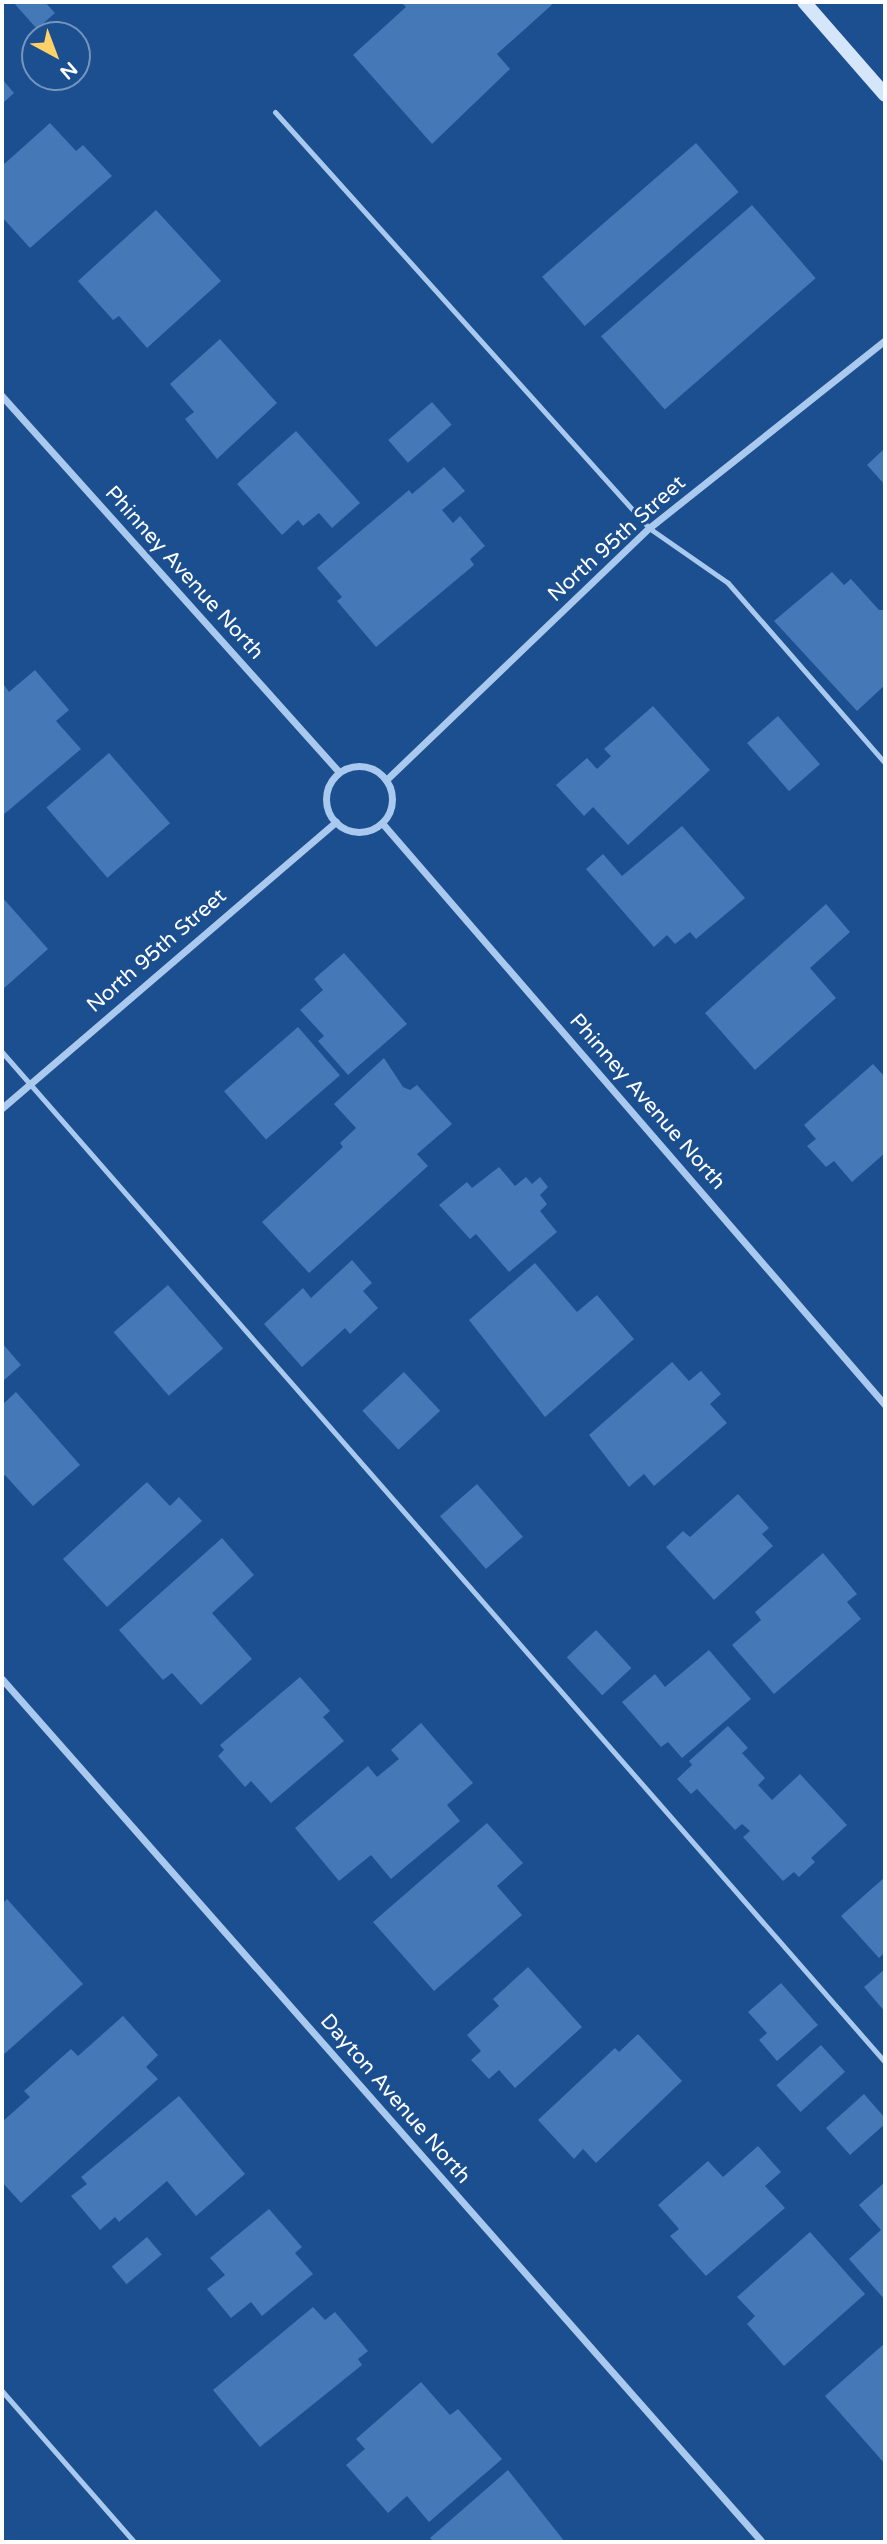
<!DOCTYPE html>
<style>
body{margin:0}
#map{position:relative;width:887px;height:2544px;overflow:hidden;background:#1b4f8f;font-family:"Varela Round",sans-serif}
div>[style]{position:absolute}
.building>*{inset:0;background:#4478b7;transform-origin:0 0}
.service>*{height:5px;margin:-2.5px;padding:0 2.5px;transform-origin:2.5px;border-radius:2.5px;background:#a9c9ee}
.minor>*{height:7px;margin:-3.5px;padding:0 3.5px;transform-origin:3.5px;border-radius:3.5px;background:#a9c9ee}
.minor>.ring{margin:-3.5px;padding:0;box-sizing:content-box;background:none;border:7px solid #a9c9ee;border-radius:50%}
.secondary>*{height:14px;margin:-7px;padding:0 7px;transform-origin:7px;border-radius:7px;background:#d6e6fa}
span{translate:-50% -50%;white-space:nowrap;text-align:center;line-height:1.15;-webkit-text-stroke:6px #1b4f8f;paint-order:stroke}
.street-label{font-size:21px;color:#fff}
.frame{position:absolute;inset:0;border:4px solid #fff;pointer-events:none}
.north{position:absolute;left:21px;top:21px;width:70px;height:70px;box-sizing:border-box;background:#1b4f8f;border:2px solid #7695bc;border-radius:50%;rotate:139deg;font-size:19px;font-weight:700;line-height:28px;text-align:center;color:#fff}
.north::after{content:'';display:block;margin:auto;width:24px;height:32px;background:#ffd166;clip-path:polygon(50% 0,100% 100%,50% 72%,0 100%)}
</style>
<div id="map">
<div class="building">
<i style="clip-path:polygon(13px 2px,45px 2px,55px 13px,37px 29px)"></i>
<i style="clip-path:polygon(401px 2px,555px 2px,497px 54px,510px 69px,432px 144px,353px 55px,406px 7px)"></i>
<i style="clip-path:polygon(2px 79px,14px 93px,2px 104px)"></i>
<i style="clip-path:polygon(50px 123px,76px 151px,83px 145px,112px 176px,30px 248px,2px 217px,2px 166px)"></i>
<i style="left:696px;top:143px;width:65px;height:204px;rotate:49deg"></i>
<i style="left:752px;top:205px;width:97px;height:200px;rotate:49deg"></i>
<i style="clip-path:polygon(156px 210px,221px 281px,147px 348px,119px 316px,113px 320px,78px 281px)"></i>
<i style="clip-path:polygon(220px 339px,277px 403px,217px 459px,185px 419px,194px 412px,170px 384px)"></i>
<i style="left:432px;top:402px;width:30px;height:58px;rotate:49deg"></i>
<i style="clip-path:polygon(296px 431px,360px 503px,332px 528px,319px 513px,303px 526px,298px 520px,282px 535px,237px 484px)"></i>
<i style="clip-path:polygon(885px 448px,885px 485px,867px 465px)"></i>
<i style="clip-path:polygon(444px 467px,465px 491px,442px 510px,453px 523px,460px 516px,485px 546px,470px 559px,474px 565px,376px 647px,337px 601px,342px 597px,317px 568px,409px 490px,412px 494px)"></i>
<i style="clip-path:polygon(832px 572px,844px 585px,851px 579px,879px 610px,885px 610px,885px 685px,857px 711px,774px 621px)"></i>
<i style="clip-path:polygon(35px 670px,69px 710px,56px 721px,81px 749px,2px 816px,2px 682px,9px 692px)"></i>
<i style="clip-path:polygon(653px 706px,710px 770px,628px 845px,593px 807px,584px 816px,556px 785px,587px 758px,597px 769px,611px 756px,604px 749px)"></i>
<i style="left:778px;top:716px;width:64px;height:41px;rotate:49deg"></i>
<i style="left:109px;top:753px;width:93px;height:83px;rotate:49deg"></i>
<i style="clip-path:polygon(682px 826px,745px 898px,696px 939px,690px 932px,675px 944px,667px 935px,654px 947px,586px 869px,603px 854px,622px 876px)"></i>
<i style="clip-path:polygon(2px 897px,48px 949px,2px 990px)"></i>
<i style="clip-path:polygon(826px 904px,850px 932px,810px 968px,836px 998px,755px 1070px,705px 1013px)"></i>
<i style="clip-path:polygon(344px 953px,407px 1024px,348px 1075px,318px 1041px,324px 1036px,300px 1010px,323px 990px,314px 979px)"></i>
<i style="left:298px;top:1027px;width:64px;height:98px;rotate:49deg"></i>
<i style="clip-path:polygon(384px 1058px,403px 1087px,410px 1090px,417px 1085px,452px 1124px,417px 1154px,428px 1166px,309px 1273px,262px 1222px,343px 1147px,340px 1143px,356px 1128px,334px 1104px)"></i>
<i style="clip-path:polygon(873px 1064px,885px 1077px,885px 1153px,852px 1182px,834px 1161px,826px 1167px,807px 1146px,816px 1139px,804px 1125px)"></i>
<i style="clip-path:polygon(499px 1167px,515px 1186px,526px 1177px,532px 1184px,540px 1177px,548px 1187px,540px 1195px,547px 1204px,540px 1211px,557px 1232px,509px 1272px,476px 1234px,470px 1239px,439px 1205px,467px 1182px,472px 1188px)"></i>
<i style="clip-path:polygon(352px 1260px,372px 1283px,363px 1291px,378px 1308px,350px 1334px,345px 1328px,302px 1367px,264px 1324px,303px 1288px,311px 1298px)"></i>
<i style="clip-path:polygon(535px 1263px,577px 1312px,597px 1295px,634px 1339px,545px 1417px,469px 1320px)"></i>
<i style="left:168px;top:1285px;width:84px;height:72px;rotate:49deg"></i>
<i style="clip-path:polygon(2px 1343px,21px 1365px,2px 1382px)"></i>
<i style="clip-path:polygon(672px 1362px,689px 1381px,701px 1371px,721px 1394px,710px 1404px,727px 1423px,654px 1486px,644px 1474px,629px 1487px,589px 1435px)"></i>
<i style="left:404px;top:1372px;width:53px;height:57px;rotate:47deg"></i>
<i style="clip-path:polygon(16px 1392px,80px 1465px,33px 1506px,5px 1475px,2px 1478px,2px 1405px)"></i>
<i style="clip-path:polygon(147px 1482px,170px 1506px,179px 1497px,202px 1521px,107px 1607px,63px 1559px)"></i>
<i style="left:477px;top:1484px;width:70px;height:49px;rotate:49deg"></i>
<i style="clip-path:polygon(738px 1494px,769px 1528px,762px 1534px,773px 1546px,714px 1600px,666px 1547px,683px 1531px,690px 1537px)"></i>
<i style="clip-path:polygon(222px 1538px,254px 1575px,212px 1613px,252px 1659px,201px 1705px,172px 1673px,163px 1680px,119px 1630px)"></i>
<i style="clip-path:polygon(823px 1553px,857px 1594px,847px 1602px,861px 1619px,774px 1694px,732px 1645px,761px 1620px,755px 1612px)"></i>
<i style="left:596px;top:1630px;width:52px;height:40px;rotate:47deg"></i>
<i style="clip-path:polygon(709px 1650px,751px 1699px,682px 1758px,668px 1742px,661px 1747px,622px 1702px,655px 1674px,665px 1687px)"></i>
<i style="clip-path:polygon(300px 1677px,330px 1711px,323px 1717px,344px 1741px,271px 1803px,251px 1781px,245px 1787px,218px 1756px,224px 1750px,220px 1745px)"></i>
<i style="clip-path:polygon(421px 1723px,473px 1783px,447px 1805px,460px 1821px,391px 1879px,371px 1855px,339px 1881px,295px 1828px,368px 1766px,377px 1777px,399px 1759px,391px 1750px)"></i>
<i style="clip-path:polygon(728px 1726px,748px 1748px,742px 1753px,765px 1778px,758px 1785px,772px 1800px,800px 1774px,847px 1825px,811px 1858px,815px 1862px,799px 1877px,794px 1872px,783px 1881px,743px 1837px,750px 1831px,742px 1824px,735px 1830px,697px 1789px,691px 1794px,677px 1779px,692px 1765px,689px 1761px)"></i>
<i style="clip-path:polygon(487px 1823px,523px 1863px,497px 1886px,522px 1915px,434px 1991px,373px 1922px)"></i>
<i style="clip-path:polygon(885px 1877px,885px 1952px,879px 1958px,841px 1916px)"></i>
<i style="clip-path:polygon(7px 1899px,83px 1984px,2px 2056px,2px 1904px)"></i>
<i style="clip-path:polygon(528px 1967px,582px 2027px,515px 2088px,499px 2070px,489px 2079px,471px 2060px,481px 2051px,467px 2035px,499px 2006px,493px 1999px)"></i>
<i style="clip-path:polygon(885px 1969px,885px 2012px,864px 1987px)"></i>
<i style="clip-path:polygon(781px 1983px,818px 2025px,777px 2061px,759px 2040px,767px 2033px,748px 2012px)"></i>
<i style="clip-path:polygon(123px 2016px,158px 2055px,146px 2067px,158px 2079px,21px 2203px,2px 2182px,2px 2122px,30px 2097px,24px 2091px,71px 2049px,78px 2056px)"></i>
<i style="clip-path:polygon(638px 2034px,682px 2081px,596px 2163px,583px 2149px,574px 2159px,538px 2120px,615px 2048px,619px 2052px)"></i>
<i style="left:821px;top:2045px;width:36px;height:60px;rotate:48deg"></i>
<i style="clip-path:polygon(864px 2094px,885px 2118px,885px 2124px,850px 2155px,826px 2128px)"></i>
<i style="clip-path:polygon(179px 2096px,245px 2174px,196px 2216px,167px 2181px,119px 2222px,115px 2217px,100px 2230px,71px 2196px,87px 2184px,81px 2177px)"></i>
<i style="clip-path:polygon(758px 2146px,781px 2172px,765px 2186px,785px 2208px,706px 2276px,670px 2236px,679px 2229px,658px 2205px,708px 2161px,723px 2177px)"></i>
<i style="clip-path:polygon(885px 2182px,885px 2300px,849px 2259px,881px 2230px,859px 2205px)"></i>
<i style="clip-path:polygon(269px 2209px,302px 2247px,295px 2253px,313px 2274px,262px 2316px,251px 2302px,231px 2318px,207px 2289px,225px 2275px,210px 2258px)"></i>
<i style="clip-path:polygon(810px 2232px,865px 2294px,784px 2366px,747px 2324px,755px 2316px,737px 2297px)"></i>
<i style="left:147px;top:2237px;width:23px;height:46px;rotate:50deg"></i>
<i style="clip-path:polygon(313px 2307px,325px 2320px,335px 2312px,368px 2351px,358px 2359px,362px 2365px,260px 2447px,213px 2390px)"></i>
<i style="clip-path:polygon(885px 2343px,885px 2464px,825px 2396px)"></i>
<i style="clip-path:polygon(421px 2382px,450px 2415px,458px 2409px,502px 2459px,429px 2522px,407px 2496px,388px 2513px,346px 2465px,365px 2449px,356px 2439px)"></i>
<i style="clip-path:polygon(508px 2470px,565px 2542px,434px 2542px,430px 2538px)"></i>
</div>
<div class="service">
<i style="left:275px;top:112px;width:559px;rotate:48.04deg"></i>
<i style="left:649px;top:528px;width:96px;rotate:34.8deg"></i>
<i style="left:728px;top:583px;width:239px;rotate:48.9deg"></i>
<i style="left:2px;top:1052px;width:1342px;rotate:48.84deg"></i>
<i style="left:2px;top:2391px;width:201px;rotate:48.8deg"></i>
</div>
<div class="minor">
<i style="left:2px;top:396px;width:505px;rotate:48.13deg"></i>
<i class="ring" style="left:326px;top:766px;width:59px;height:59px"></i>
<i style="left:386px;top:780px;width:364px;rotate:-43.8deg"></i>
<i style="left:649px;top:528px;width:302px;rotate:-38.5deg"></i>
<i style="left:382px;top:823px;width:769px;rotate:49.16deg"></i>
<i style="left:2px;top:1108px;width:440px;rotate:-40.6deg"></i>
<i style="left:2px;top:1679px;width:1150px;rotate:48.63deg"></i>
</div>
<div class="secondary">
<i style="left:804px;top:2px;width:123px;rotate:48.9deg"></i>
</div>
<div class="street-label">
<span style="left:617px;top:539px;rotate:-42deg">North 95th Street</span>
<span style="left:184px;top:573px;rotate:48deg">Phinney Avenue North</span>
<span style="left:157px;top:951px;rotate:-41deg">North 95th Street</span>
<span style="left:647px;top:1102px;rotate:49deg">Phinney Avenue North</span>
<span style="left:395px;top:2099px;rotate:49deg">Dayton Avenue North</span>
</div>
<div class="frame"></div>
<div class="north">N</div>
</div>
